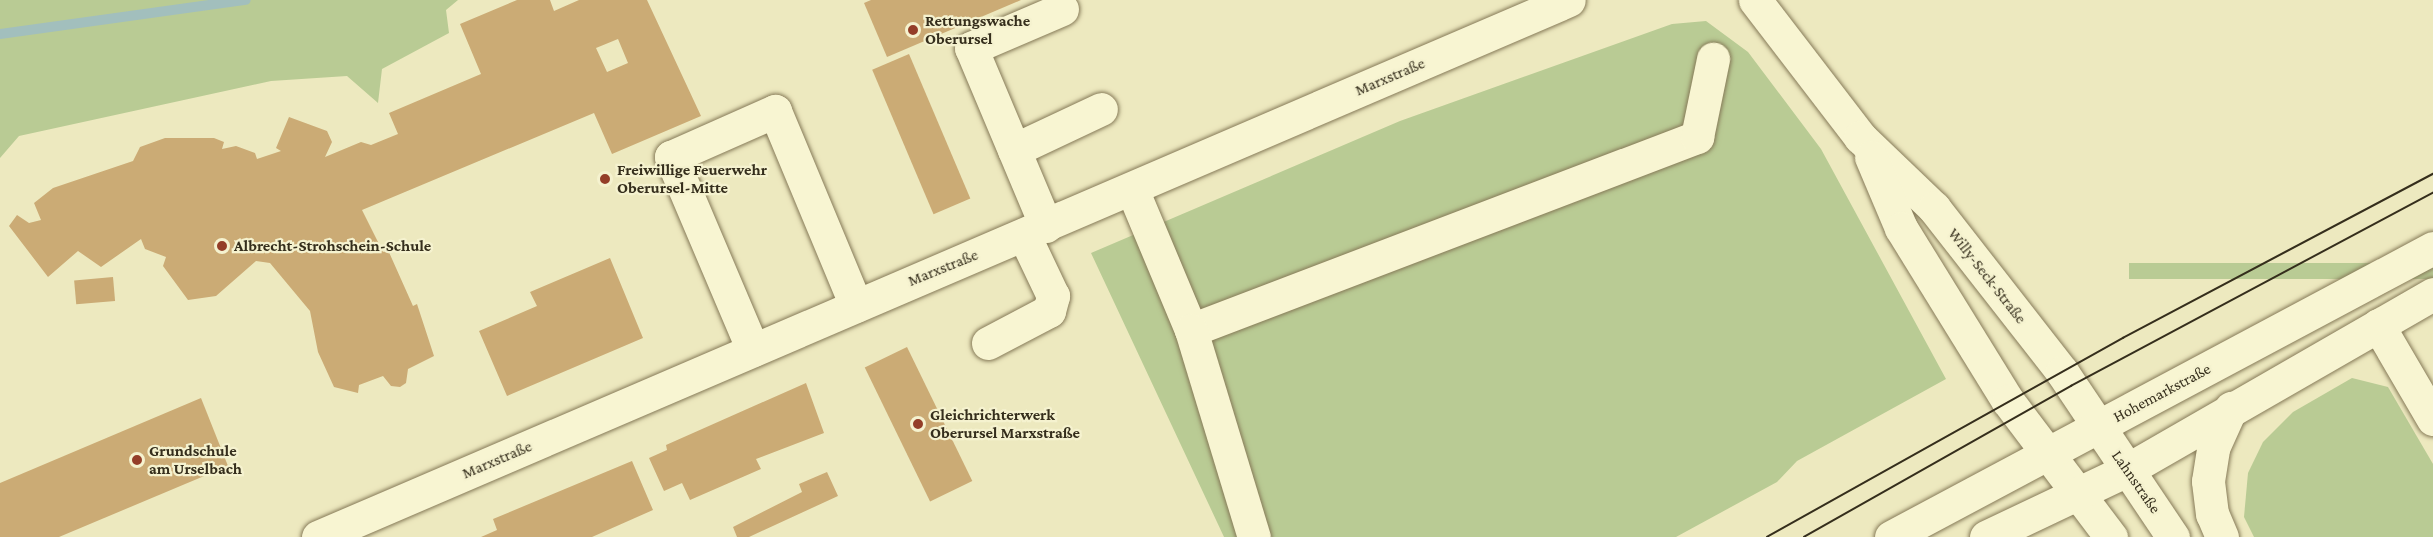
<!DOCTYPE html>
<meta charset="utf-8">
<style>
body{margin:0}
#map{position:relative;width:2433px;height:537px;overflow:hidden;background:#ede9bf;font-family:"Crimson Pro",serif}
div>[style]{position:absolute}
.green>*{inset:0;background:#b9cb94;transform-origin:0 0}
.stream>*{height:10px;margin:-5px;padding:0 5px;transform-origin:5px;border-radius:5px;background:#a2bfbd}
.building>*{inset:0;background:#cbab75;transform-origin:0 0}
.roads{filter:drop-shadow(0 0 2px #867a58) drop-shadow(0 0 2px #867a58)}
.minor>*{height:33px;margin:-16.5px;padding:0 16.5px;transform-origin:16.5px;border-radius:16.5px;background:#f8f5d2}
.tram>*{height:1.5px;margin:-0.75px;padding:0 0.75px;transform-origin:0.75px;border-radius:0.75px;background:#352e1c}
.dots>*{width:16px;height:16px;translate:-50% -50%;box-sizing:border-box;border:3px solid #f5f2cf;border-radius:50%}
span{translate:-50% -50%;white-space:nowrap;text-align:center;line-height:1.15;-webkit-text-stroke:4.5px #f5f2cf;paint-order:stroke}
.poi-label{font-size:16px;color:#352e1c;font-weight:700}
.left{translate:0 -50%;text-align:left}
.street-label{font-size:16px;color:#352e1c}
</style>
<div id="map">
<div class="green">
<i style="clip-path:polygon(0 0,458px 0,446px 10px,449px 33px,382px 69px,378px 103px,347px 76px,271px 81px,19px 136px,0 158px)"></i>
<i style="clip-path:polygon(1706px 21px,1748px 52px,1821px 149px,1946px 379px,1797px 461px,1777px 482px,1676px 537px,1224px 537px,1091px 253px,1400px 121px,1672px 24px)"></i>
<i style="left:2433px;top:263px;width:16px;height:304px;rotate:90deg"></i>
<i style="clip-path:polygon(2352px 378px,2388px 387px,2433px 464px,2433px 537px,2254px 537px,2244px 517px,2248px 473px,2263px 442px,2293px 412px)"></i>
</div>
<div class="stream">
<i style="left:0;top:34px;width:248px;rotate:-7.9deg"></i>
</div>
<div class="building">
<i style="clip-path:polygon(evenodd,517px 0,550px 0,554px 11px,579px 0,647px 0,701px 116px,612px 154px,594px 113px,362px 210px,383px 252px,388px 250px,413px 306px,417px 304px,434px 356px,408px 369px,406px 383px,400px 387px,391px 386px,383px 376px,359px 385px,358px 393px,334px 387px,318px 352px,310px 311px,270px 263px,256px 261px,216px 296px,188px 300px,163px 266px,166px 257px,145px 249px,141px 239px,101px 267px,78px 251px,48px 277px,9px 226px,17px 215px,29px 223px,41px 220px,34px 203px,53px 188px,133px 161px,140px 147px,165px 138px,214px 138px,224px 142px,222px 149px,236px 146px,255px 153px,257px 159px,281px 151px,276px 148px,289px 117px,327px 131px,332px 142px,325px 157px,361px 142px,371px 145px,398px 134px,389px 113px,481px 74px,460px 24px,517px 0,618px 39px,628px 63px,607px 72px,596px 48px,618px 39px)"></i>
<i style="clip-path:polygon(871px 0,1021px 0,887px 57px,864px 3px)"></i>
<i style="left:909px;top:54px;width:157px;height:40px;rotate:67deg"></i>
<i style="clip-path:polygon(610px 258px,643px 338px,507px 396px,479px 331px,537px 306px,530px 292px)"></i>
<i style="left:113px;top:277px;width:24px;height:39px;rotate:85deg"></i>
<i style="left:907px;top:347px;width:149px;height:47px;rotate:64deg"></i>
<i style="clip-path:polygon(806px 383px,824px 433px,756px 459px,761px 469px,690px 500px,682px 483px,664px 491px,649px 458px,667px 450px,666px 445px)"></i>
<i style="clip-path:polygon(201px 398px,228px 466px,59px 537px,0 537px,0 483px)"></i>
<i style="clip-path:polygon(632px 461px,653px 510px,592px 537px,481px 537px,497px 530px,493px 519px)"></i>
<i style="clip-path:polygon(827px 472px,838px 496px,749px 537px,737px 537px,733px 527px,802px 492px,799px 484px)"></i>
</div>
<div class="roads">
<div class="minor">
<i style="left:1755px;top:0;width:173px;rotate:52.5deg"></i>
<i style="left:1860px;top:137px;width:103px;rotate:43.8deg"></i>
<i style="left:1934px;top:208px;width:208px;rotate:52deg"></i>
<i style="left:2062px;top:372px;width:199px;rotate:56.1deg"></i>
<i style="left:1014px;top:150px;width:96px;rotate:-25.2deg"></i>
<i style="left:1871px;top:157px;width:77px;rotate:67.1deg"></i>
<i style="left:1901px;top:228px;width:203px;rotate:58.3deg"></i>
<i style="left:2008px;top:401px;width:171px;rotate:52.9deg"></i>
<i style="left:1132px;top:189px;width:153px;rotate:67.3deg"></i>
<i style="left:1191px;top:330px;width:542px;rotate:-20.88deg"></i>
<i style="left:1697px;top:137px;width:80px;rotate:-78.4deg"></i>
<i style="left:1046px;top:226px;width:193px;rotate:-112.8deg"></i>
<i style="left:971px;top:48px;width:99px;rotate:-23.2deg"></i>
<i style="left:2378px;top:325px;width:109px;rotate:59.7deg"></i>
<i style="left:1191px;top:330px;width:216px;rotate:73.1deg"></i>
<i style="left:988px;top:343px;width:69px;rotate:-27.7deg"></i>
<i style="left:1049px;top:311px;width:16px;rotate:-75deg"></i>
<i style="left:1053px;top:296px;width:68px;rotate:-115.4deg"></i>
<i style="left:753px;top:350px;width:210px;rotate:-113deg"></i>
<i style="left:671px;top:157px;width:114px;rotate:-23.9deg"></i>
<i style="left:775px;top:111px;width:211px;rotate:67.4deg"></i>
<i style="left:318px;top:537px;width:1361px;rotate:-23.23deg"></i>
<i style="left:1891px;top:537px;width:614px;rotate:-28.07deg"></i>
<i style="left:1986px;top:537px;width:156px;rotate:-25.4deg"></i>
<i style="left:2127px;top:470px;width:353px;rotate:-29.9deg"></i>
<i style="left:2222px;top:537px;width:25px;rotate:-113deg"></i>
<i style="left:2212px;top:514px;width:33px;rotate:-97deg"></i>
<i style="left:2208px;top:481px;width:33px;rotate:-81deg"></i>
<i style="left:2213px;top:448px;width:44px;rotate:-65.8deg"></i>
</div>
</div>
<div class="tram">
<i style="left:1767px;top:537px;width:408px;rotate:-29.2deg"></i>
<i style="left:2123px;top:338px;width:351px;rotate:-27.9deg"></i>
<i style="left:1804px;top:537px;width:307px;rotate:-29.5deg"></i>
<i style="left:2071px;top:386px;width:410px;rotate:-28.1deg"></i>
</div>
<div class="dots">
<i style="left:913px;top:30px;background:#943e28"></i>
<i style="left:605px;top:179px;background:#943e28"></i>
<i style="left:222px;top:246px;background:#943e28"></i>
<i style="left:918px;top:424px;background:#943e28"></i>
<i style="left:137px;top:460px;background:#943e28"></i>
</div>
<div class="poi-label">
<span class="left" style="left:925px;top:30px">Rettungswache<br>Oberursel</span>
<span class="left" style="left:617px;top:179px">Freiwillige Feuerwehr<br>Oberursel-Mitte</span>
<span class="left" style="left:234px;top:246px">Albrecht-Strohschein-Schule</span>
<span class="left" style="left:930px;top:424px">Gleichrichterwerk<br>Oberursel Marxstraße</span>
<span class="left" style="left:149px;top:460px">Grundschule<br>am Urselbach</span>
</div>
<div class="street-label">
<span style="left:1390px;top:77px;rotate:-23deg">Marxstraße</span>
<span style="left:943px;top:268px;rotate:-22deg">Marxstraße</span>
<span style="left:1987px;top:276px;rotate:52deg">Willy-Seck-Straße</span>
<span style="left:2162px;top:393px;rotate:-28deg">Hohemarkstraße</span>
<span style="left:497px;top:460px;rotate:-23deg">Marxstraße</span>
<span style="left:2136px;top:482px;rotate:55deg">Lahnstraße</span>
</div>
</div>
